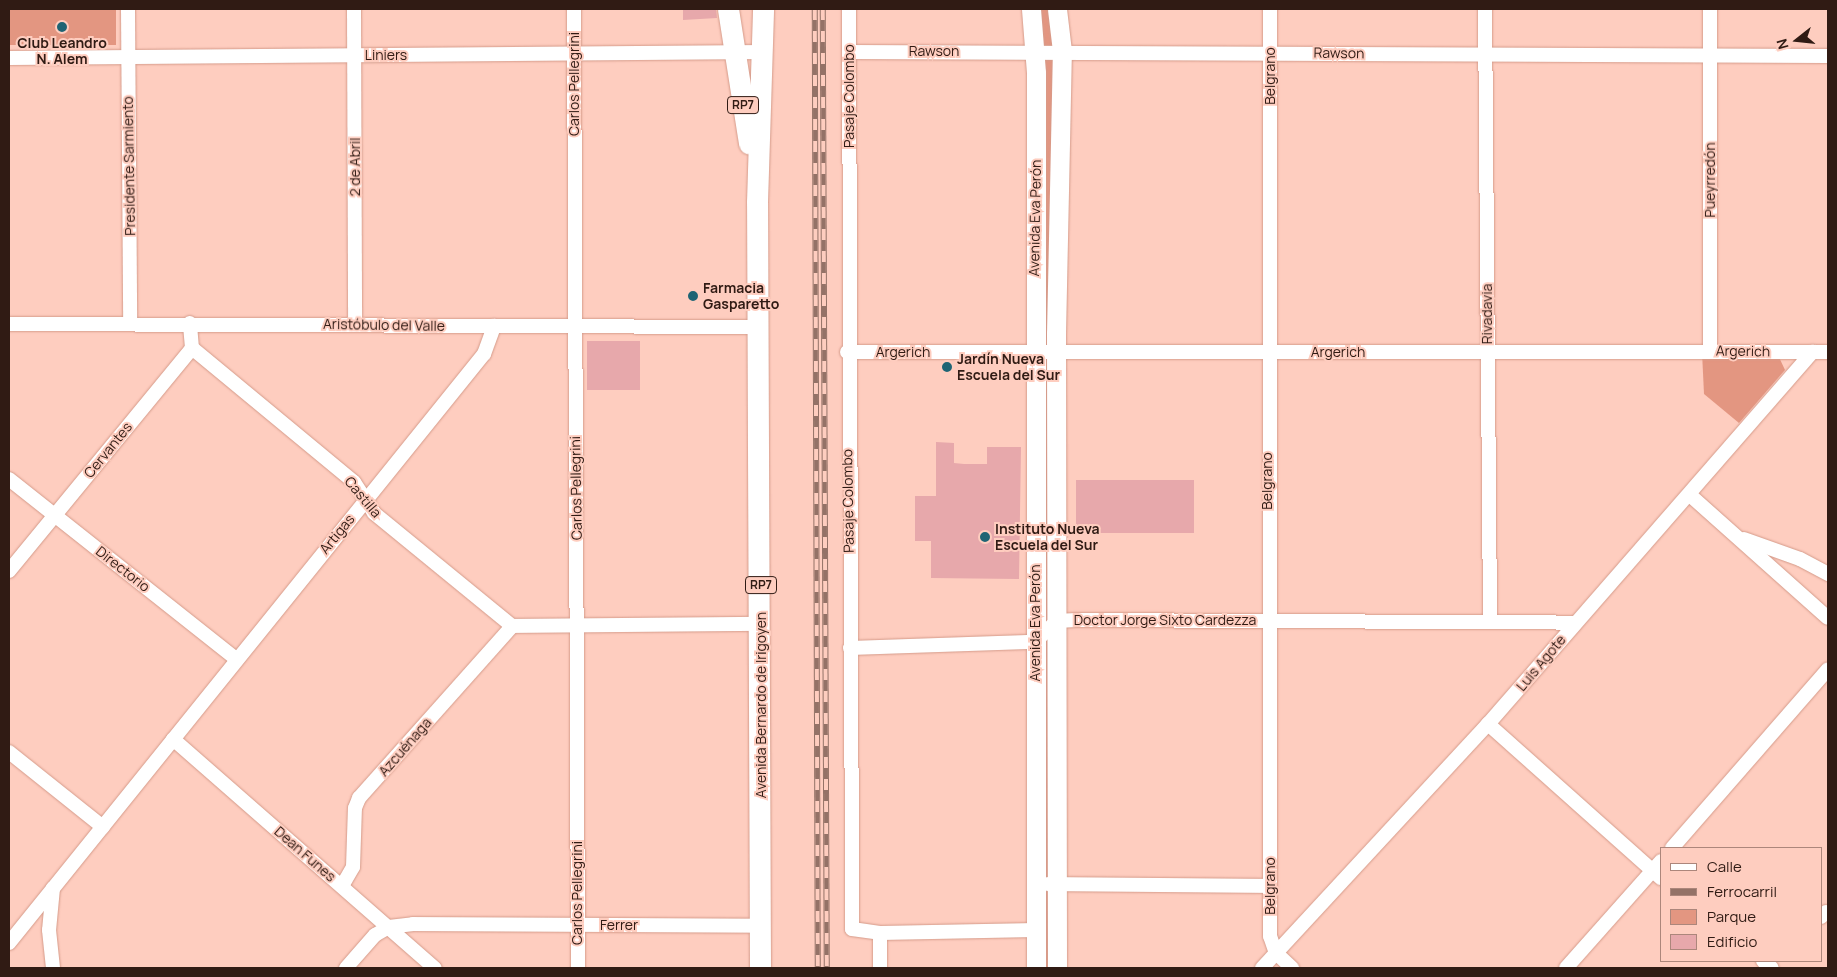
<!DOCTYPE html>
<meta charset="utf-8">
<style>
body{margin:0}
#map{position:relative;width:1837px;height:977px;overflow:hidden;background:#fecdbf;font-family:Manrope,sans-serif}
div>[style]{position:absolute}
.green>*{inset:0;background:#e39681;transform-origin:0 0}
.building>*{inset:0;background:#e7a8ab;transform-origin:0 0}
.roads{filter:drop-shadow(0 0 1px #d59b8a) drop-shadow(0 0 1px #d59b8a)}
.street>*{height:14px;margin:-7px;padding:0 7px;transform-origin:7px;border-radius:7px;background:#fff}
.secondary>*{height:19px;margin:-9.5px;padding:0 9.5px;transform-origin:9.5px;border-radius:9.5px;background:#fff}
.primary>*{height:21px;margin:-10.5px;padding:0 10.5px;transform-origin:10.5px;border-radius:10.5px;background:#fff}
.rail>*{height:5.5px;margin-top:-2.75px;transform-origin:0;background:repeating-linear-gradient(90deg,#fecdbf 0 11px,#947267 0 22px);box-sizing:border-box;border-block:1px solid #947267}
.dots>*{width:14px;height:14px;translate:-50% -50%;box-sizing:border-box;border:2px solid #fecdbf;border-radius:50%}
span{translate:-50% -50%;white-space:nowrap;text-align:center;line-height:1.15;-webkit-text-stroke:4px #fecdbf;paint-order:stroke}
.shield-label span{padding:1px 4px;background:#fecdbf;border:1px solid;border-radius:4px;-webkit-text-stroke-width:0}
.shield-label{font-size:12px;color:#301b14;font-weight:700}
.poi-label{font-size:14px;color:#301b14;font-weight:700}
.left{translate:0 -50%;text-align:left}
.street-label{font-size:14px;color:#301b14}
.frame{position:absolute;inset:0;border:10px solid #301b14;pointer-events:none}
.legend{position:absolute;left:1660px;top:847px;width:162px;height:115px;box-sizing:border-box;background:#fecdbf;border:1px solid #ac867b;margin:0;padding:6px 9px;list-style:none;font-size:15px;color:#301b14}
.legend li{display:flex;align-items:center;gap:10px;height:25px}
.legend b{width:25px;border:1px solid #ac867b}
.north{position:absolute;left:1772px;top:15px;width:50px;height:50px;-webkit-text-stroke:4px #fecdbf;paint-order:stroke;rotate:254deg;font-size:14px;font-weight:700;line-height:20px;text-align:center;color:#301b14}
.north::after{content:'';display:block;margin:auto;width:18px;height:22px;background:#301b14;clip-path:polygon(50% 0,100% 100%,50% 72%,0 100%)}
</style>
<div id="map">
<div class="green">
<i style="left:9px;top:9px;width:107px;height:36px"></i>
<i style="clip-path:polygon(1038px 9px,1053px 9px,1053px 968px,1044px 968px)"></i>
<i style="clip-path:polygon(1702px 352px,1778px 355px,1785px 370px,1739px 423px,1704px 394px)"></i>
</div>
<div class="building">
<i style="clip-path:polygon(683px 9px,716px 9px,717px 18px,683px 20px)"></i>
<i style="left:587px;top:341px;width:53px;height:49px"></i>
<i style="clip-path:polygon(936px 442px,954px 443px,954px 463px,964px 464px,987px 464px,987px 447px,1021px 447px,1019px 579px,931px 578px,931px 541px,915px 541px,915px 496px,936px 496px)"></i>
<i style="left:1194px;top:480px;width:53px;height:118px;rotate:90deg"></i>
</div>
<div class="roads">
<div class="street">
<i style="left:128px;top:9px;width:314px;rotate:89.6deg"></i>
<i style="left:354px;top:9px;width:315px;rotate:89.8deg"></i>
<i style="left:574px;top:9px;width:959px;rotate:89.76deg"></i>
<i style="left:849px;top:9px;width:920px;rotate:89.81deg"></i>
<i style="left:852px;top:929px;width:28px;rotate:8deg"></i>
<i style="left:880px;top:933px;width:35px;rotate:90deg"></i>
<i style="left:1270px;top:9px;width:927px;rotate:90deg"></i>
<i style="left:1270px;top:936px;width:18px;rotate:71deg"></i>
<i style="left:1276px;top:953px;width:22px;rotate:43deg"></i>
<i style="left:1485px;top:9px;width:611px;rotate:89.53deg"></i>
<i style="left:849px;top:52px;width:979px;rotate:0.23deg"></i>
<i style="left:9px;top:58px;width:755px;rotate:-0.46deg"></i>
<i style="left:9px;top:324px;width:751px;rotate:0.23deg"></i>
<i style="left:192px;top:348px;width:210px;rotate:39.6deg"></i>
<i style="left:354px;top:482px;width:37px;rotate:57deg"></i>
<i style="left:374px;top:513px;width:178px;rotate:39.3deg"></i>
<i style="left:1710px;top:351px;width:342px;rotate:-90deg"></i>
<i style="left:847px;top:352px;width:981px"></i>
<i style="left:9px;top:479px;width:290px;rotate:38.4deg"></i>
<i style="left:1691px;top:496px;width:183px;rotate:41.7deg"></i>
<i style="left:1744px;top:539px;width:59px;rotate:19.7deg"></i>
<i style="left:1800px;top:559px;width:32px;rotate:28deg"></i>
<i style="left:9px;top:571px;width:288px;rotate:-50.6deg"></i>
<i style="left:192px;top:348px;width:25px;rotate:-95deg"></i>
<i style="left:512px;top:626px;width:249px;rotate:-0.5deg"></i>
<i style="left:850px;top:648px;width:185px;rotate:-1.9deg"></i>
<i style="left:1035px;top:642px;width:30px;rotate:-44deg"></i>
<i style="left:1057px;top:621px;width:19px;rotate:-3deg"></i>
<i style="left:1076px;top:620px;width:499px;rotate:0.3deg"></i>
<i style="left:1488px;top:724px;width:232px;rotate:41.7deg"></i>
<i style="left:173px;top:739px;width:348px;rotate:41.2deg"></i>
<i style="left:9px;top:752px;width:120px;rotate:38.6deg"></i>
<i style="left:1672px;top:848px;width:237px;rotate:-48.9deg"></i>
<i style="left:1048px;top:884px;width:222px;rotate:0.5deg"></i>
<i style="left:342px;top:886px;width:22px;rotate:-60deg"></i>
<i style="left:353px;top:867px;width:59px;rotate:-88.1deg"></i>
<i style="left:355px;top:808px;width:11px;rotate:-68deg"></i>
<i style="left:359px;top:798px;width:230px;rotate:-48.3deg"></i>
<i style="left:53px;top:888px;width:42px;rotate:95.4deg"></i>
<i style="left:49px;top:930px;width:38px;rotate:84deg"></i>
<i style="left:1821px;top:917px;width:7px;rotate:-45deg"></i>
<i style="left:880px;top:933px;width:156px;rotate:-1.1deg"></i>
<i style="left:9px;top:943px;width:757px;rotate:-51.12deg"></i>
<i style="left:484px;top:354px;width:30px;rotate:-70deg"></i>
<i style="left:1763px;top:961px;width:11px;rotate:38deg"></i>
<i style="left:346px;top:968px;width:44px;rotate:-48.7deg"></i>
<i style="left:375px;top:935px;width:16px;rotate:-30deg"></i>
<i style="left:389px;top:927px;width:24px;rotate:-7deg"></i>
<i style="left:413px;top:924px;width:346px;rotate:0.3deg"></i>
<i style="left:1262px;top:968px;width:333px;rotate:-47.2deg"></i>
<i style="left:1488px;top:724px;width:494px;rotate:-48.9deg"></i>
<i style="left:1566px;top:968px;width:143px;rotate:-48.4deg"></i>
</div>
<div class="secondary">
<i style="left:1031px;top:9px;width:64px;rotate:85.5deg"></i>
<i style="left:1036px;top:73px;width:895px;rotate:90deg"></i>
<i style="left:1057px;top:968px;width:634px;rotate:-90.09deg"></i>
<i style="left:1056px;top:334px;width:283px;rotate:-88.8deg"></i>
<i style="left:1062px;top:51px;width:42px;rotate:-96.8deg"></i>
</div>
<div class="primary">
<i style="left:728px;top:9px;width:136px;rotate:81.1deg"></i>
<i style="left:760px;top:968px;width:766px;rotate:-90.22deg"></i>
<i style="left:757px;top:202px;width:193px;rotate:-88.2deg"></i>
</div>
</div>
<div class="rail">
<i style="left:815px;top:9px;width:959px;rotate:89.82deg"></i>
<i style="left:823px;top:9px;width:959px;rotate:89.76deg"></i>
</div>
<div class="dots">
<i style="left:62px;top:27px;background:#1e6474"></i>
<i style="left:693px;top:296px;background:#1e6474"></i>
<i style="left:947px;top:367px;background:#1e6474"></i>
<i style="left:985px;top:537px;background:#1e6474"></i>
</div>
<div class="shield-label">
<span style="left:743px;top:105px">RP7</span>
<span style="left:761px;top:585px">RP7</span>
</div>
<div class="poi-label">
<span style="left:62px;top:51px">Club Leandro<br>N. Alem</span>
<span class="left" style="left:703px;top:296px">Farmacia<br>Gasparetto</span>
<span class="left" style="left:957px;top:367px">Jardín Nueva<br>Escuela del Sur</span>
<span class="left" style="left:995px;top:537px">Instituto Nueva<br>Escuela del Sur</span>
</div>
<div class="street-label">
<span style="left:934px;top:51px">Rawson</span>
<span style="left:1339px;top:53px;rotate:1deg">Rawson</span>
<span style="left:386px;top:55px">Liniers</span>
<span style="left:1270px;top:76px;rotate:-90deg">Belgrano</span>
<span style="left:574px;top:84px;rotate:-90deg">Carlos Pellegrini</span>
<span style="left:849px;top:96px;rotate:-90deg">Pasaje Colombo</span>
<span style="left:129px;top:166px;rotate:-91deg">Presidente Sarmiento</span>
<span style="left:355px;top:167px;rotate:-90deg">2 de Abril</span>
<span style="left:1710px;top:180px;rotate:-90deg">Pueyrredón</span>
<span style="left:1035px;top:218px;rotate:-89deg">Avenida Eva Perón</span>
<span style="left:1487px;top:314px;rotate:-90deg">Rivadavia</span>
<span style="left:384px;top:325px;rotate:1deg">Aristóbulo del Valle</span>
<span style="left:1743px;top:351px;rotate:1deg">Argerich</span>
<span style="left:903px;top:352px">Argerich</span>
<span style="left:1338px;top:352px">Argerich</span>
<span style="left:108px;top:450px;rotate:-51deg">Cervantes</span>
<span style="left:1267px;top:481px;rotate:-90deg">Belgrano</span>
<span style="left:576px;top:488px;rotate:-91deg">Carlos Pellegrini</span>
<span style="left:363px;top:497px;rotate:50deg">Castilla</span>
<span style="left:848px;top:501px;rotate:-91deg">Pasaje Colombo</span>
<span style="left:337px;top:534px;rotate:-51deg">Artigas</span>
<span style="left:123px;top:569px;rotate:38deg">Directorio</span>
<span style="left:1165px;top:620px">Doctor Jorge Sixto Cardezza</span>
<span style="left:1035px;top:623px;rotate:-90deg">Avenida Eva Perón</span>
<span style="left:1541px;top:663px;rotate:-50deg">Luis Agote</span>
<span style="left:761px;top:705px;rotate:-90deg">Avenida Bernardo de Irigoyen</span>
<span style="left:405px;top:747px;rotate:-49deg">Azcuénaga</span>
<span style="left:305px;top:854px;rotate:41deg">Dean Funes</span>
<span style="left:1270px;top:886px;rotate:-90deg">Belgrano</span>
<span style="left:577px;top:893px;rotate:-90deg">Carlos Pellegrini</span>
<span style="left:619px;top:925px">Ferrer</span>
</div>
<div class="frame"></div>
<ul class="legend">
<li><b style="height:6px;background:#fff"></b>Calle</li>
<li><b style="height:6px;background:#947267"></b>Ferrocarril</li>
<li><b style="height:14px;background:#e39681"></b>Parque</li>
<li><b style="height:14px;background:#e7a8ab"></b>Edificio</li>
</ul>
<div class="north">N</div>
</div>
